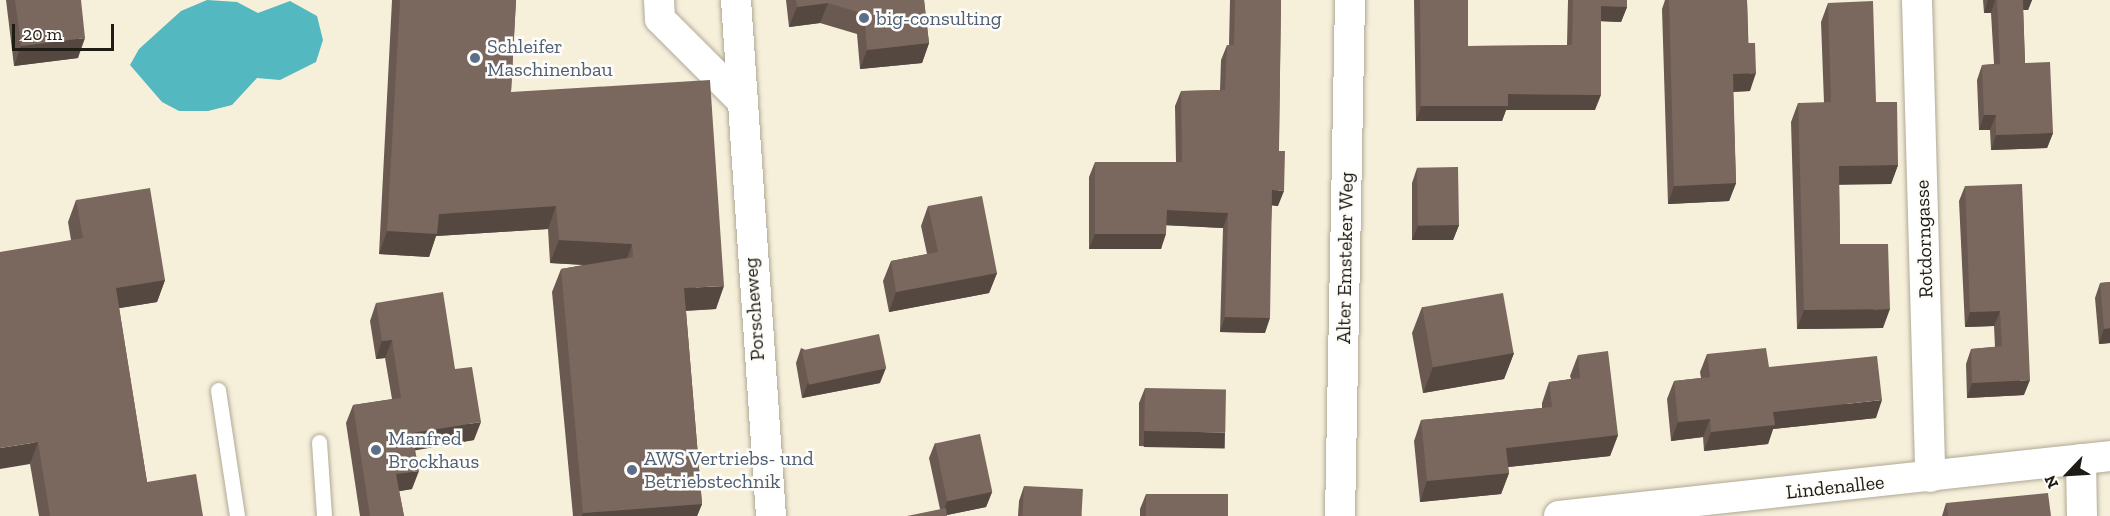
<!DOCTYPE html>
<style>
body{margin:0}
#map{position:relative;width:2110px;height:516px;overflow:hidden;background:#f6f0db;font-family:"Zilla Slab",serif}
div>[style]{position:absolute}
.water>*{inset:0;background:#53b8bf}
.roads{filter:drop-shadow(0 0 2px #afa995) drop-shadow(0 0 2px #afa995)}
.lane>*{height:15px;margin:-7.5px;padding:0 7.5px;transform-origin:7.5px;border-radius:7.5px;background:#fff}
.street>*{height:30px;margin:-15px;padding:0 15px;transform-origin:15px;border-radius:15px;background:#fff}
.wall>*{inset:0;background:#695950}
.shaded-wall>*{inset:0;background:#554841;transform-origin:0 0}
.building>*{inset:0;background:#7a675d;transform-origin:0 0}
.dots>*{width:16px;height:16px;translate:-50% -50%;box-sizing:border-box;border:3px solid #fefdf9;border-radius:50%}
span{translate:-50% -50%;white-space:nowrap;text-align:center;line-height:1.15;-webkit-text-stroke:5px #fefdf9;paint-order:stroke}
.service-label{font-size:20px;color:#4e5e75}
.left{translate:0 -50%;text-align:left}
.street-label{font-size:20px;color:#1e1c14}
.north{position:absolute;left:2038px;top:444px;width:60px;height:60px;-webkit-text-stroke:4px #fefdf9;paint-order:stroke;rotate:245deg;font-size:16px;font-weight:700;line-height:24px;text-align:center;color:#1e1c14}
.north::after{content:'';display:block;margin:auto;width:21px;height:27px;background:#1e1c14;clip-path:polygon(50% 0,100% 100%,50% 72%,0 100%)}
.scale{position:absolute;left:12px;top:24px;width:102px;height:27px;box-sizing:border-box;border:3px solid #1e1c14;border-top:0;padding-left:8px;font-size:18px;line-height:21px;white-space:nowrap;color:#1e1c14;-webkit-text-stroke:4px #fefdf9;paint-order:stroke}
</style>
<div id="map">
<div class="water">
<i style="clip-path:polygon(207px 0,237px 2px,258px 13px,290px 1px,317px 16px,323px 40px,316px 62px,280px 80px,257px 78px,232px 105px,208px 111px,179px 111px,162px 102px,130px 65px,139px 49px,181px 11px)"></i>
</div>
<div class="roads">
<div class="lane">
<i style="left:218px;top:390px;width:127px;rotate:81.4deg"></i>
<i style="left:319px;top:442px;width:74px;rotate:86.1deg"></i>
</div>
<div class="street">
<i style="left:659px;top:0;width:19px;rotate:87deg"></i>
<i style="left:660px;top:19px;width:116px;rotate:45deg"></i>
<i style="left:736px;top:0;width:517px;rotate:86.12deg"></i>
<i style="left:1917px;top:0;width:477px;rotate:88.4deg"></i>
<i style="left:2081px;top:459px;width:57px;rotate:89deg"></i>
<i style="left:1340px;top:516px;width:516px;rotate:-88.89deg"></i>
<i style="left:1559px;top:516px;width:554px;rotate:-6.21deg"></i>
</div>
</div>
<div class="wall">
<i style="clip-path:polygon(6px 0,81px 0,78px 58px,14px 66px)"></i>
<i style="clip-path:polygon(392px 0,516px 0,511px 92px,716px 309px,686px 311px,702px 504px,697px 516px,573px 516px,552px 292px,561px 269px,583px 265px,550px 263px,548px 229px,436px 236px,429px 257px,379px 254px)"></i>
<i style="clip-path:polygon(786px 0,924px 0,929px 43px,922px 63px,860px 69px,857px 34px,820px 23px,789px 27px)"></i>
<i style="clip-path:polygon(1230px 0,1281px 0,1278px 206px,1272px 205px,1265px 333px,1220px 332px,1223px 228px,1166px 225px,1161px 249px,1089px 249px,1089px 177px,1095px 162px,1176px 162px,1175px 106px,1181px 91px,1220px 90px,1221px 60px,1227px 45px,1229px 45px)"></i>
<i style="clip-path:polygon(1414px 0,1468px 0,1468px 46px,1567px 45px,1568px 0,1627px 0,1627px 7px,1621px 22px,1601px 21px,1595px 110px,1506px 110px,1502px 121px,1416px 121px)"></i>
<i style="clip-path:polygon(1665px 0,1747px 0,1750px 91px,1733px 92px,1736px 183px,1729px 201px,1668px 204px,1662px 9px)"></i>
<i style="clip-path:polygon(1983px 0,2032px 0,2028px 10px,2023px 10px,2025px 63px,2053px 133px,2047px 148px,1991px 150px,1990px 130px,1979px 130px,1977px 80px,1982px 65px,1994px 64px,1991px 13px,1984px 13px)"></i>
<i style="clip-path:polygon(1828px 3px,1876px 102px,1898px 165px,1891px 184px,1839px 184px,1840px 244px,1883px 328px,1797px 329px,1791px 122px,1798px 103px,1824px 103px,1821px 22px)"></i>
<i style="clip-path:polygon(1417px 168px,1459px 225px,1453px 240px,1412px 240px,1412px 183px)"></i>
<i style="clip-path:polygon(1965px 186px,2024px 395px,1967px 398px,1966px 364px,1971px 349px,1995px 347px,1994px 326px,1965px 327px,1959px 201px)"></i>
<i style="clip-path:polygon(76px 200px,165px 280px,157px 302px,119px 308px,147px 482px,203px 516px,39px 516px,30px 464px,71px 240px,68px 222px)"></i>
<i style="clip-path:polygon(928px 206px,997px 273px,989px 293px,889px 312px,883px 281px,891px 261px,927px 254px,921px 226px)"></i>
<i style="clip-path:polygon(2110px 282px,2110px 343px,2099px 344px,2095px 298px,2100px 283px)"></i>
<i style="clip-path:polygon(376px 303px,455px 369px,474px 440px,415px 450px,412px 489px,399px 491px,404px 516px,360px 516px,346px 423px,353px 405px,392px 399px,385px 358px,376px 359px,370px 321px)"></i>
<i style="clip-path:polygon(1422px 307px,1514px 353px,1504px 379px,1423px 393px,1412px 333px)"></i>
<i style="clip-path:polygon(801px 348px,880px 383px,802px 398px,796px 363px)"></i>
<i style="clip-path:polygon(1707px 354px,1769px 367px,1876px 418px,1773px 429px,1768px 444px,1704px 451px,1703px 437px,1671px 441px,1667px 399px,1674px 381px,1701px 378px,1700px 372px)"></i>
<i style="clip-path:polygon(1578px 355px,1618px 435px,1610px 456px,1508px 467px,1509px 473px,1501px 494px,1420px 502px,1414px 441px,1421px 420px,1542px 408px,1542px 403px,1549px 382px,1571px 379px,1570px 376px)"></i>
<i style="clip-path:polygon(1145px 388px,1219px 448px,1139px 446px,1139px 403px)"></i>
<i style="clip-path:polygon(935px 443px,992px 492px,986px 507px,947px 515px,940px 509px,929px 458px)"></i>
<i style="clip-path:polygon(1024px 486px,1082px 516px,1018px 516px,1019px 501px)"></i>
<i style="clip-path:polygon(1146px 494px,1227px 516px,1140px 516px,1140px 509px)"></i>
<i style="clip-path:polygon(1946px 503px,2051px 516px,1942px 516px)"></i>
</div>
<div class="shaded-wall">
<i style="clip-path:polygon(1988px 0,1995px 0,1991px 13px,1984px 13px)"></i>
<i style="clip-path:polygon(2021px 0,2032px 0,2028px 10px,2017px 10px)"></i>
<i style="clip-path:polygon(828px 3px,820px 23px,789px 27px,797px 7px)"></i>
<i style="clip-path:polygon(1601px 6px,1627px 7px,1621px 22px,1595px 21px)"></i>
<i style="clip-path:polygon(85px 38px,78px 58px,14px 66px,21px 46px)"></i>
<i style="clip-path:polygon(929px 43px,922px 63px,860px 69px,867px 50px)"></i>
<i style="clip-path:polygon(1756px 73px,1750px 91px,1726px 92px,1733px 74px)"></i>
<i style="clip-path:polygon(1508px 94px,1601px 95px,1595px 110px,1506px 110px,1502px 121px,1416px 121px,1421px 106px)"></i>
<i style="clip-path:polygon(1984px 115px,1996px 115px,1990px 130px,1979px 130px)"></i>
<i style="clip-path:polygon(2053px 133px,2047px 148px,1991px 150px,1996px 135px)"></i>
<i style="clip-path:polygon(1898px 165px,1891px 184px,1832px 185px,1839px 166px)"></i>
<i style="clip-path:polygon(1736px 183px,1729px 201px,1668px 204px,1674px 186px)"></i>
<i style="clip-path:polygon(1272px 190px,1284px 191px,1278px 206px,1266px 205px)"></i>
<i style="clip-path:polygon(556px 206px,548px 229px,436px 236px,429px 257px,379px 254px,387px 231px,439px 214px)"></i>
<i style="clip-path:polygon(1167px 210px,1228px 213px,1223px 228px,1161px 225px)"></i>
<i style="clip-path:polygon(1418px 225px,1459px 225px,1453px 240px,1412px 240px)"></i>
<i style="clip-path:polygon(1095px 234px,1166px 234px,1161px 249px,1089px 249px)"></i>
<i style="clip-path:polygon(559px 240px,632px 244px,624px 267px,550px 263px)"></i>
<i style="clip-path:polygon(997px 273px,989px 293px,889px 312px,896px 292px)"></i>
<i style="clip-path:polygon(165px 280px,157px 302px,108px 310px,116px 288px)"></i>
<i style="clip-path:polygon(724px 286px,716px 309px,676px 311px,684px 288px)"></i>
<i style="clip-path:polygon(1890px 309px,1883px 328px,1797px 329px,1804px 310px)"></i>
<i style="clip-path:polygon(2000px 311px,1994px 326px,1965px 327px,1970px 312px)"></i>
<i style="clip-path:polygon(1225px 317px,1270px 318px,1265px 333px,1220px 332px)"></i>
<i style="clip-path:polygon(2110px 328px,2110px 343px,2099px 344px,2104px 329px)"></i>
<i style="clip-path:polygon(392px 340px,385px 358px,376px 359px,382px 341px)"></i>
<i style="clip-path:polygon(1514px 353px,1504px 379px,1423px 393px,1433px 367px)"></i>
<i style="clip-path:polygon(886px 368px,880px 383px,802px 398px,808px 383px)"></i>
<i style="clip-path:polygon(2030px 380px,2024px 395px,1967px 398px,1972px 383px)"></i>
<i style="clip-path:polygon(1882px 400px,1876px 418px,1773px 429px,1768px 444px,1704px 451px,1711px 432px,1773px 412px)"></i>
<i style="clip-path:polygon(1710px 419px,1703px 437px,1671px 441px,1678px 422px)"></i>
<i style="clip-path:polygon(481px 422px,474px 440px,406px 452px,412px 433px)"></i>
<i style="left:1144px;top:431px;width:81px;height:16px;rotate:1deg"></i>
<i style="clip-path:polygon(1618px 435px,1610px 456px,1499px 468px,1506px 448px)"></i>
<i style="clip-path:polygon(38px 442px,30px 464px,0 469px,0 448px)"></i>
<i style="clip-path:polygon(419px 471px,412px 489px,389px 493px,396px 474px)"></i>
<i style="clip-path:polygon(1509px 473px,1501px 494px,1420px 502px,1427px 481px)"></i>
<i style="clip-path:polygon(992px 492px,986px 507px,942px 516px,947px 501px)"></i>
<i style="clip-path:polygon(702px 504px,697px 516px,582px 516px,583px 513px)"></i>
</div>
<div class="building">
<i style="clip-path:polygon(15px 0,81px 0,85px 38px,21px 46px)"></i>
<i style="clip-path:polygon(400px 0,516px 0,511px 92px,710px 80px,724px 286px,684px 288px,702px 504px,583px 513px,561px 269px,633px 257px,632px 244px,559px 240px,556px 206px,439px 214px,437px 234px,387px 231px)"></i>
<i style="clip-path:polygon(796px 0,924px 0,929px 43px,867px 50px,864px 14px,828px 3px,797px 7px)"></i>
<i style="clip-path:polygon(1235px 0,1281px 0,1279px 151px,1285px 151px,1284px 191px,1272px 190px,1270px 318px,1225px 317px,1228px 213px,1167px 210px,1166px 234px,1095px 234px,1095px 162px,1182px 162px,1181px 91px,1225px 90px,1227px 45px,1234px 45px)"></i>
<i style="clip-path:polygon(1420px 0,1468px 0,1468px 46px,1572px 45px,1573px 0,1627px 0,1627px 7px,1601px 6px,1601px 95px,1508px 94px,1508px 106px,1421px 106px)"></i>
<i style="clip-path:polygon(1669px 0,1747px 0,1748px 43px,1755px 43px,1756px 73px,1733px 74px,1736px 183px,1674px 186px)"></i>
<i style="clip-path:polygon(1997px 0,2023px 0,2025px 63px,2050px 62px,2053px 133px,1996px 135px,1996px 115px,1984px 115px,1982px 65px,2000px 64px)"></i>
<i style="clip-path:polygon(1873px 1px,1876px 102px,1897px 102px,1898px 165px,1839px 166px,1840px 244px,1888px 244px,1890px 309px,1804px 310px,1798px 103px,1831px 102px,1828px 3px)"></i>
<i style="left:1458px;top:167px;width:58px;height:41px;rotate:89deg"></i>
<i style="clip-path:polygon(2022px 184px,2030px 380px,1972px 383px,1971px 349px,2002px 346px,2000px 311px,1970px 312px,1965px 186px)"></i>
<i style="clip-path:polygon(150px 188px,165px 280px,116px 288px,147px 482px,196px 474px,203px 516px,50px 516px,38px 442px,0 448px,0 252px,83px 238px,76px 200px)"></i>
<i style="clip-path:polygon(982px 196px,997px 273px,896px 292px,891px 261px,938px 252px,928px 206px)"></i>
<i style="clip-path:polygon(2110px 282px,2110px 328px,2104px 329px,2100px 283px)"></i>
<i style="clip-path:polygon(443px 292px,455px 369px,472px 367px,481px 422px,412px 433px,419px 471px,396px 474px,404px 516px,370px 516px,353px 405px,401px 398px,392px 340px,382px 341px,376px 303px)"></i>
<i style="left:1503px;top:293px;width:61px;height:82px;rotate:80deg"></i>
<i style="left:879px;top:334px;width:35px;height:79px;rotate:78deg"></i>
<i style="clip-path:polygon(1766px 348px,1769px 367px,1877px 356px,1882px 400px,1773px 412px,1775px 425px,1711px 432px,1710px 419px,1678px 422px,1674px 381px,1710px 377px,1707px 354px)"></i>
<i style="clip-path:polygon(1608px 351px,1618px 435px,1506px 448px,1509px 473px,1427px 481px,1421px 420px,1552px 407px,1549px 382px,1580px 378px,1578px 355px)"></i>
<i style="left:1145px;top:388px;width:81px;height:43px;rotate:1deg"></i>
<i style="left:980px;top:434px;width:59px;height:46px;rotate:78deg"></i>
<i style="left:1024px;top:486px;width:59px;height:30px;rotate:3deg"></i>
<i style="clip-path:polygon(2048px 493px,2051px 516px,1948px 516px,1946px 503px)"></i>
<i style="left:1146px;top:494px;width:82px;height:22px"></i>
<i style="clip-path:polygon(946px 508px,947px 516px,907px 516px)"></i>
</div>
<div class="dots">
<i style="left:864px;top:18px;background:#5c6f8a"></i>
<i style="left:475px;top:58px;background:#5c6f8a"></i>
<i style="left:376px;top:450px;background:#5c6f8a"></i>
<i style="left:632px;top:470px;background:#5c6f8a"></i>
</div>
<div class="service-label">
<span class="left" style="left:876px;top:18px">big-consulting</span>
<span class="left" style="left:487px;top:58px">Schleifer<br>Maschinenbau</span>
<span class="left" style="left:388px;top:450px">Manfred<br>Brockhaus</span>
<span class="left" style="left:644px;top:470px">AWS Vertriebs- und<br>Betriebstechnik</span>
</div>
<div class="street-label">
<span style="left:1924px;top:239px;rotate:-92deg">Rotdorngasse</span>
<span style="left:1345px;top:258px;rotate:-89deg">Alter Emsteker Weg</span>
<span style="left:754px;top:309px;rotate:-94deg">Porscheweg</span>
<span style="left:1835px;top:487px;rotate:-6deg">Lindenallee</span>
</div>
<div class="north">N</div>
<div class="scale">20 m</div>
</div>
